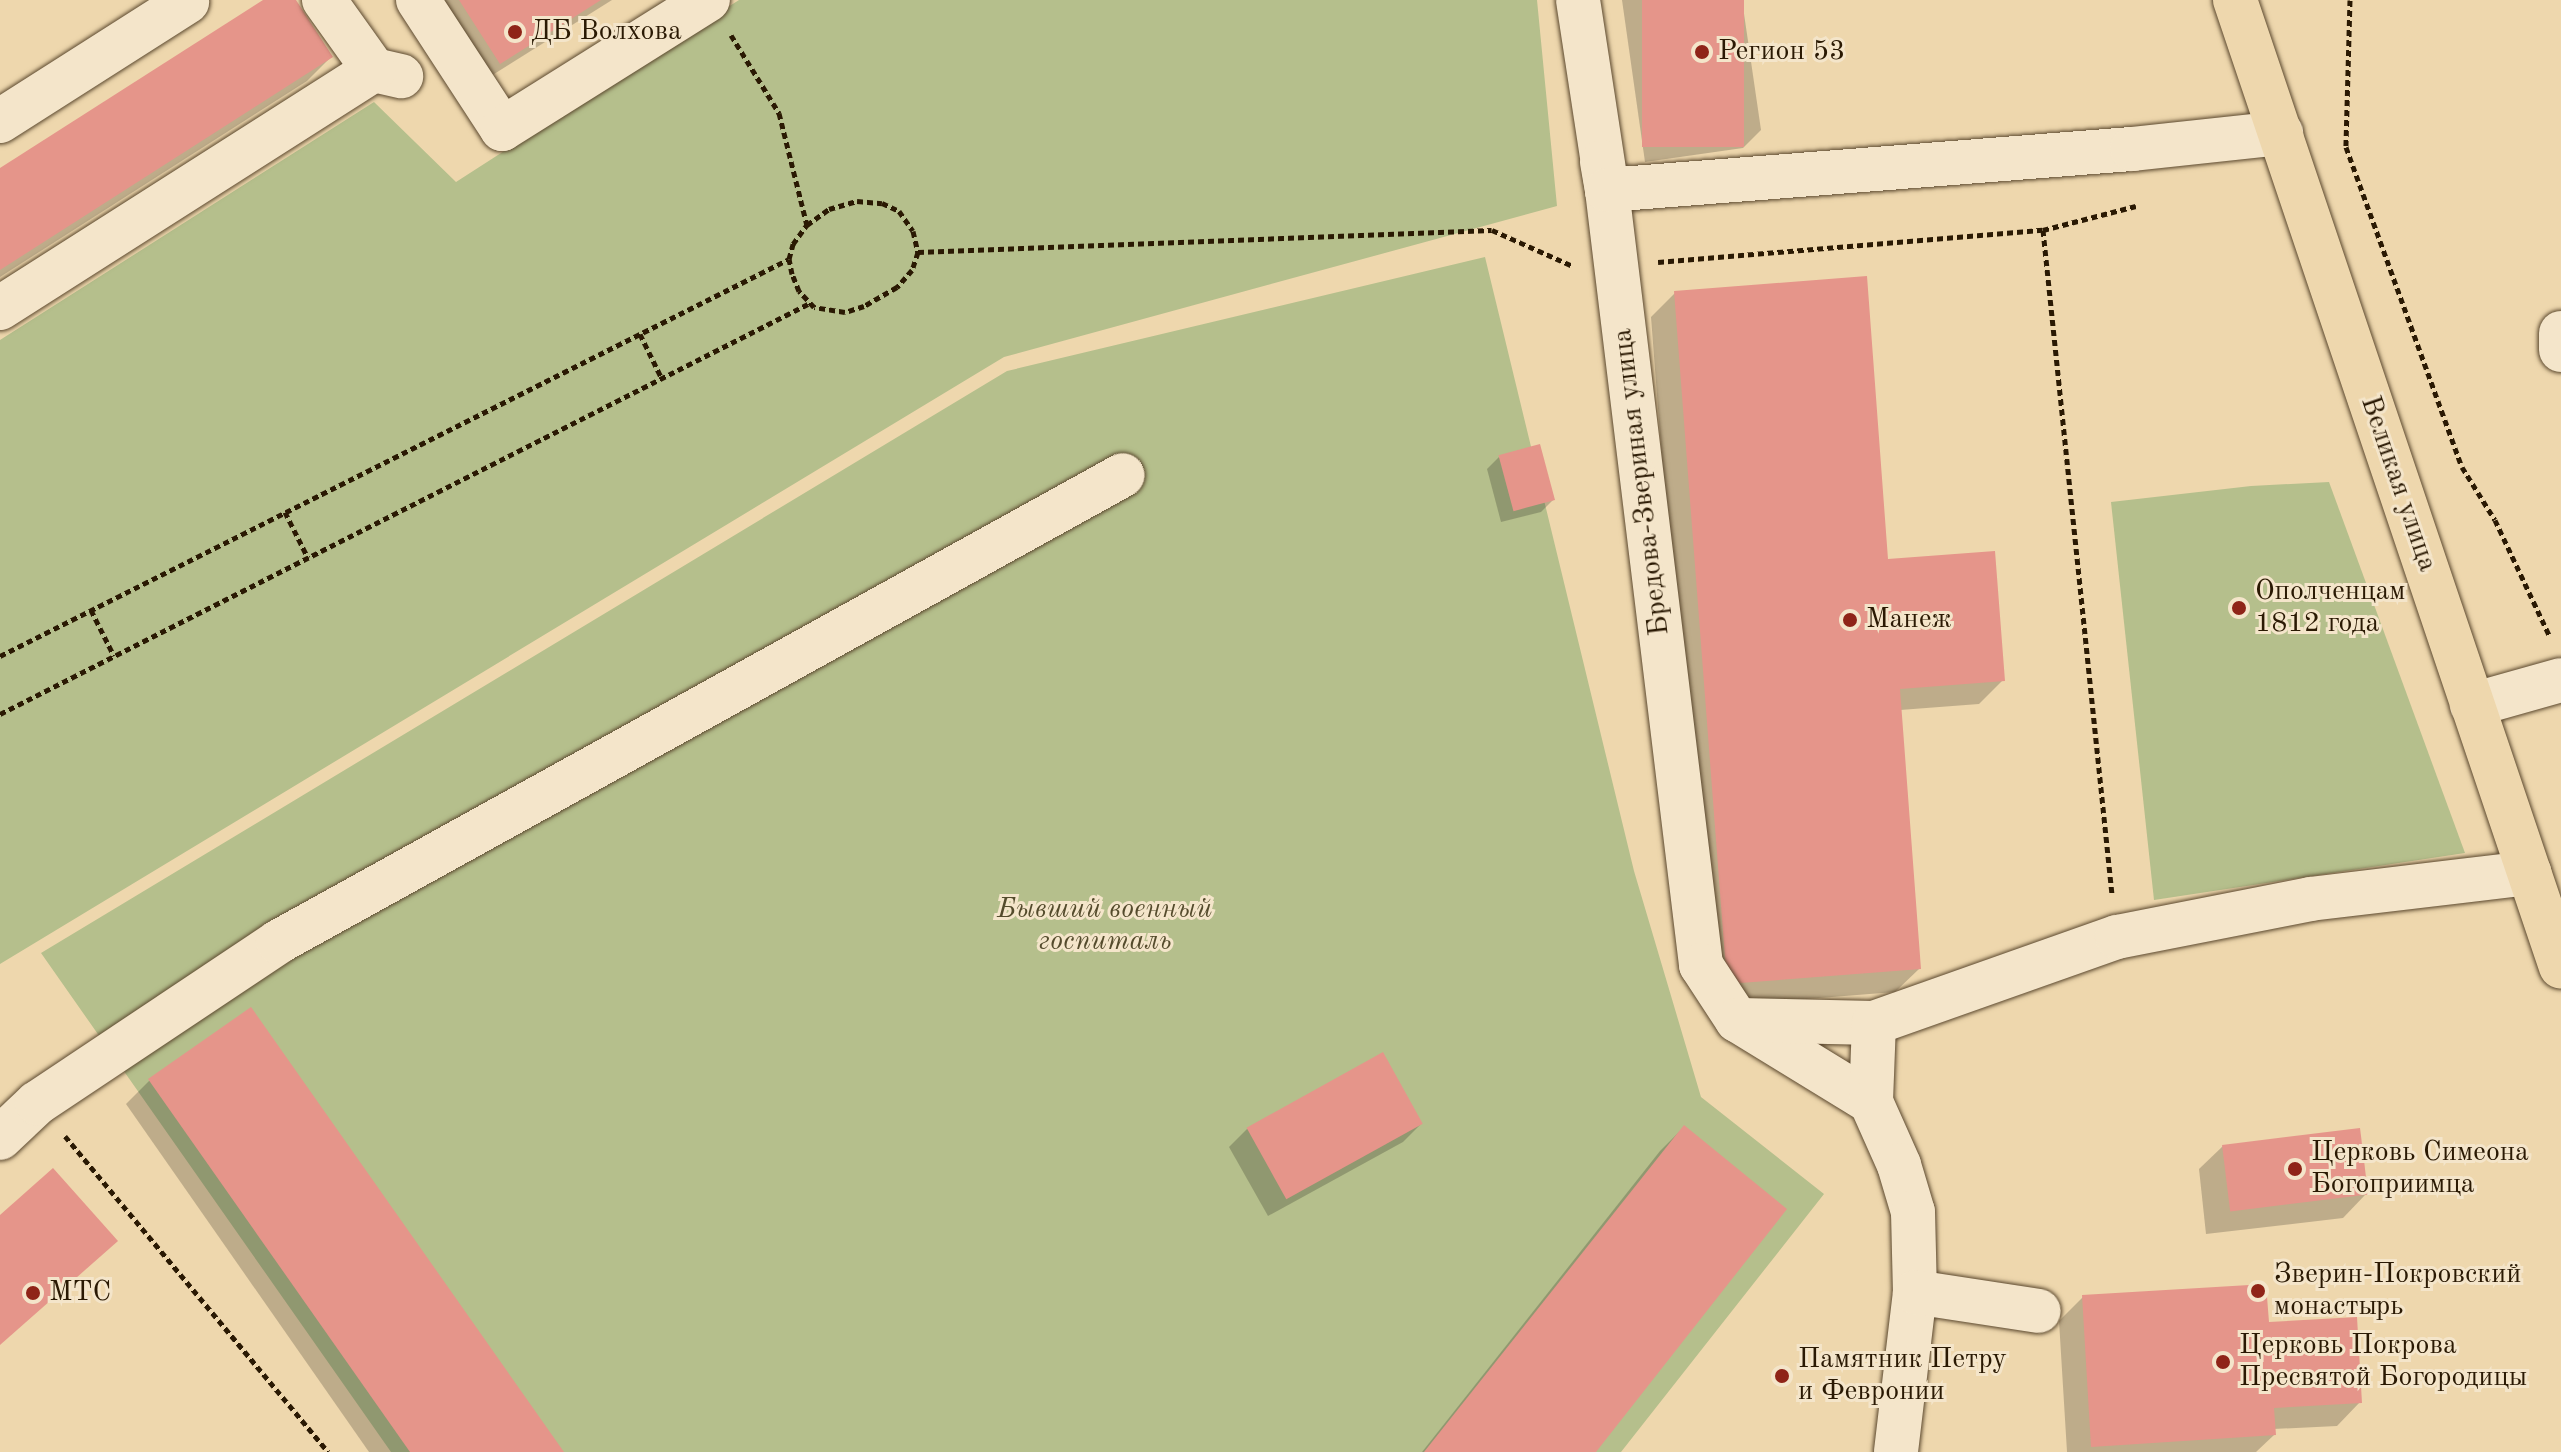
<!DOCTYPE html>
<meta charset="utf-8">
<style>
body{margin:0}
#map{position:relative;width:2561px;height:1452px;overflow:hidden;background:#eed7ad;font-family:"Old Standard TT",serif}
div>[style]{position:absolute}
.green>*{inset:0;background:#b5bf8c}
.shadow>*{inset:0;background:#0003}
.building>*{inset:0;background:#e5958a;transform-origin:0 0}
.path>*{height:5px;margin-top:-2.5px;transform-origin:0;background:repeating-linear-gradient(90deg,#2a1903 0 6px,transparent 0 10px)}
.roads{filter:drop-shadow(0 0 2px #5b482e) drop-shadow(0 0 2px #5b482e)}
.minor>*{height:44px;margin:-22px;padding:0 22px;transform-origin:22px;border-radius:22px;background:#f4e5ca}
.major>*{height:44px;margin:-22px;padding:0 22px;transform-origin:22px;border-radius:22px;background:#eed7ad}
.dots>*{width:22px;height:22px;translate:-50% -50%;box-sizing:border-box;border:4px solid #f4e5ca;border-radius:50%}
span{translate:-50% -50%;white-space:nowrap;text-align:center;line-height:1.15;-webkit-text-stroke:6px #f4e5ca;paint-order:stroke}
.poi-label{font-size:28px;color:#2a1903}
.left{translate:0 -50%;text-align:left}
.street-label{font-size:28px;color:#2a1903}
.park-label{font-size:28px;color:#544b2c;font-style:italic}
</style>
<div id="map">
<div class="green">
<i style="clip-path:polygon(739px 0,1537px 0,1557px 206px,1004px 357px,0 964px,0 340px,374px 102px,456px 182px)"></i>
<i style="clip-path:polygon(1485px 257px,1634px 871px,1701px 1097px,1824px 1194px,1621px 1452px,391px 1452px,41px 953px,1007px 371px)"></i>
<i style="clip-path:polygon(2329px 482px,2465px 853px,2154px 900px,2111px 502px,2251px 486px)"></i>
</div>
<div class="shadow">
<i style="clip-path:polygon(267px 0,294px 0,331px 57px,307px 81px,0 277px,0 171px)"></i>
<i style="clip-path:polygon(421px 0,612px 0,475px 86px)"></i>
<i style="clip-path:polygon(1622px 0,1742px 0,1761px 130px,1743px 148px,1645px 162px)"></i>
<i style="clip-path:polygon(1675px 293px,1886px 561px,2003px 680px,1979px 704px,1900px 710px,1919px 969px,1895px 992px,1704px 1007px,1651px 317px)"></i>
<i style="clip-path:polygon(1499px 457px,1553px 500px,1541px 512px,1501px 522px,1487px 469px)"></i>
<i style="clip-path:polygon(250px 1010px,562px 1452px,369px 1452px,126px 1104px,149px 1081px)"></i>
<i style="clip-path:polygon(1421px 1124px,1403px 1142px,1268px 1216px,1229px 1147px,1247px 1129px)"></i>
<i style="clip-path:polygon(1684px 1127px,1594px 1452px,1422px 1452px,1660px 1151px)"></i>
<i style="clip-path:polygon(2223px 1146px,2366px 1194px,2343px 1218px,2206px 1234px,2199px 1169px)"></i>
<i style="clip-path:polygon(2083px 1297px,2267px 1324px,2360px 1402px,2337px 1426px,2273px 1429px,2274px 1435px,2256px 1452px,2067px 1452px,2059px 1321px)"></i>
</div>
<div class="building">
<i style="clip-path:polygon(263px 0,296px 0,333px 57px,0 270px,0 168px)"></i>
<i style="clip-path:polygon(459px 0,601px 0,500px 64px)"></i>
<i style="left:1642px;top:0;width:102px;height:147px"></i>
<i style="clip-path:polygon(1867px 276px,1888px 559px,1995px 551px,2005px 681px,1900px 689px,1921px 969px,1727px 984px,1674px 291px)"></i>
<i style="left:1540px;top:444px;width:58px;height:43px;rotate:75deg"></i>
<i style="clip-path:polygon(251px 1007px,564px 1452px,410px 1452px,148px 1079px)"></i>
<i style="left:1383px;top:1052px;width:82px;height:156px;rotate:61deg"></i>
<i style="clip-path:polygon(1684px 1125px,1787px 1209px,1596px 1452px,1424px 1452px)"></i>
<i style="left:2360px;top:1128px;width:67px;height:139px;rotate:83deg"></i>
<i style="clip-path:polygon(53px 1168px,118px 1241px,0 1345px,0 1215px)"></i>
<i style="clip-path:polygon(2266px 1284px,2269px 1322px,2357px 1317px,2362px 1403px,2274px 1408px,2276px 1435px,2091px 1447px,2082px 1295px)"></i>
</div>
<div class="path">
<i style="left:2350px;top:0;width:147px;rotate:91.6deg"></i>
<i style="left:2346px;top:147px;width:340px;rotate:70.1deg"></i>
<i style="left:2462px;top:467px;width:62px;rotate:58.1deg"></i>
<i style="left:2495px;top:520px;width:129px;rotate:64.8deg"></i>
<i style="left:731px;top:35px;width:92px;rotate:58.4deg"></i>
<i style="left:779px;top:113px;width:115px;rotate:76deg"></i>
<i style="left:857px;top:201px;width:25px;rotate:5deg"></i>
<i style="left:882px;top:203px;width:19px;rotate:25deg"></i>
<i style="left:899px;top:211px;width:24px;rotate:55deg"></i>
<i style="left:913px;top:231px;width:22px;rotate:77deg"></i>
<i style="left:918px;top:252px;width:19px;rotate:108deg"></i>
<i style="left:912px;top:270px;width:23px;rotate:131deg"></i>
<i style="left:897px;top:287px;width:38px;rotate:150deg"></i>
<i style="left:864px;top:306px;width:20px;rotate:162deg"></i>
<i style="left:845px;top:312px;width:31px;rotate:-171deg"></i>
<i style="left:814px;top:307px;width:22px;rotate:-133deg"></i>
<i style="left:799px;top:291px;width:18px;rotate:-112deg"></i>
<i style="left:792px;top:274px;width:15px;rotate:-101deg"></i>
<i style="left:789px;top:259px;width:16px;rotate:-75deg"></i>
<i style="left:793px;top:244px;width:24px;rotate:-54deg"></i>
<i style="left:807px;top:225px;width:27px;rotate:-36deg"></i>
<i style="left:829px;top:209px;width:29px;rotate:-16deg"></i>
<i style="left:2043px;top:230px;width:96px;rotate:-14.5deg"></i>
<i style="left:918px;top:252px;width:574px;rotate:-2.19deg"></i>
<i style="left:1492px;top:230px;width:89px;rotate:24deg"></i>
<i style="left:1658px;top:262px;width:386px;rotate:-4.8deg"></i>
<i style="left:2043px;top:230px;width:668px;rotate:84.07deg"></i>
<i style="left:640px;top:334px;width:50px;rotate:63.9deg"></i>
<i style="left:285px;top:512px;width:51px;rotate:63.4deg"></i>
<i style="left:91px;top:610px;width:51px;rotate:63.4deg"></i>
<i style="left:0;top:656px;width:883px;rotate:-26.71deg"></i>
<i style="left:0;top:714px;width:906px;rotate:-26.9deg"></i>
<i style="left:65px;top:1136px;width:411px;rotate:50.2deg"></i>
</div>
<div class="roads">
<div class="minor">
<i style="left:324px;top:0;width:86px;rotate:54.5deg"></i>
<i style="left:374px;top:70px;width:28px;rotate:13deg"></i>
<i style="left:418px;top:0;width:154px;rotate:56.9deg"></i>
<i style="left:502px;top:129px;width:243px;rotate:-32.1deg"></i>
<i style="left:1578px;top:0;width:192px;rotate:81.3deg"></i>
<i style="left:1607px;top:190px;width:781px;rotate:83.08deg"></i>
<i style="left:1701px;top:965px;width:66px;rotate:56.8deg"></i>
<i style="left:1737px;top:1020px;width:157px;rotate:31.5deg"></i>
<i style="left:0;top:121px;width:222px;rotate:-32.5deg"></i>
<i style="left:1602px;top:162px;width:28px;rotate:80deg"></i>
<i style="left:1607px;top:190px;width:527px;rotate:-4.47deg"></i>
<i style="left:2132px;top:149px;width:150px;rotate:-6.1deg"></i>
<i style="left:0;top:308px;width:443px;rotate:-32.5deg"></i>
<i style="left:2561px;top:333px;width:17px;rotate:90deg"></i>
<i style="left:2472px;top:705px;width:92px;rotate:-15.7deg"></i>
<i style="left:1740px;top:1020px;width:134px;rotate:1.3deg"></i>
<i style="left:1874px;top:1023px;width:258px;rotate:-19.5deg"></i>
<i style="left:2117px;top:937px;width:197px;rotate:-11.1deg"></i>
<i style="left:2310px;top:899px;width:221px;rotate:-6.8deg"></i>
<i style="left:1874px;top:1023px;width:79px;rotate:92.2deg"></i>
<i style="left:1871px;top:1102px;width:69px;rotate:66deg"></i>
<i style="left:1899px;top:1165px;width:49px;rotate:73.4deg"></i>
<i style="left:1913px;top:1212px;width:80px;rotate:88.6deg"></i>
<i style="left:1915px;top:1292px;width:161px;rotate:96.8deg"></i>
<i style="left:0;top:1138px;width:51px;rotate:-43.4deg"></i>
<i style="left:37px;top:1103px;width:290px;rotate:-33.7deg"></i>
<i style="left:278px;top:942px;width:965px;rotate:-28.93deg"></i>
<i style="left:1915px;top:1292px;width:125px;rotate:8.7deg"></i>
</div>
<div class="major">
<i style="left:2235px;top:0;width:1020px;rotate:71.37deg"></i>
</div>
</div>
<div class="dots">
<i style="left:515px;top:32px;background:#8f2418"></i>
<i style="left:1702px;top:52px;background:#8f2418"></i>
<i style="left:2239px;top:608px;background:#8f2418"></i>
<i style="left:1850px;top:620px;background:#8f2418"></i>
<i style="left:2295px;top:1169px;background:#8f2418"></i>
<i style="left:2258px;top:1291px;background:#8f2418"></i>
<i style="left:33px;top:1293px;background:#8f2418"></i>
<i style="left:2223px;top:1362px;background:#8f2418"></i>
<i style="left:1782px;top:1376px;background:#8f2418"></i>
</div>
<div class="poi-label">
<span class="left" style="left:531px;top:32px">ДБ Волхова</span>
<span class="left" style="left:1718px;top:52px">Регион 53</span>
<span class="left" style="left:2255px;top:608px">Ополченцам<br>1812 года</span>
<span class="left" style="left:1866px;top:620px">Манеж</span>
<span class="left" style="left:2311px;top:1169px">Церковь Симеона<br>Богоприимца</span>
<span class="left" style="left:2274px;top:1291px">Зверин-Покровский<br>монастырь</span>
<span class="left" style="left:49px;top:1293px">МТС</span>
<span class="left" style="left:2239px;top:1362px">Церковь Покрова<br>Пресвятой Богородицы</span>
<span class="left" style="left:1798px;top:1376px">Памятник Петру<br>и Февронии</span>
</div>
<div class="street-label">
<span style="left:1642px;top:482px;rotate:-97deg">Бредова-Звериная улица</span>
<span style="left:2398px;top:484px;rotate:71deg">Великая улица</span>
</div>
<div class="park-label">
<span style="left:1105px;top:926px">Бывший военный<br>госпиталь</span>
</div>
</div>
